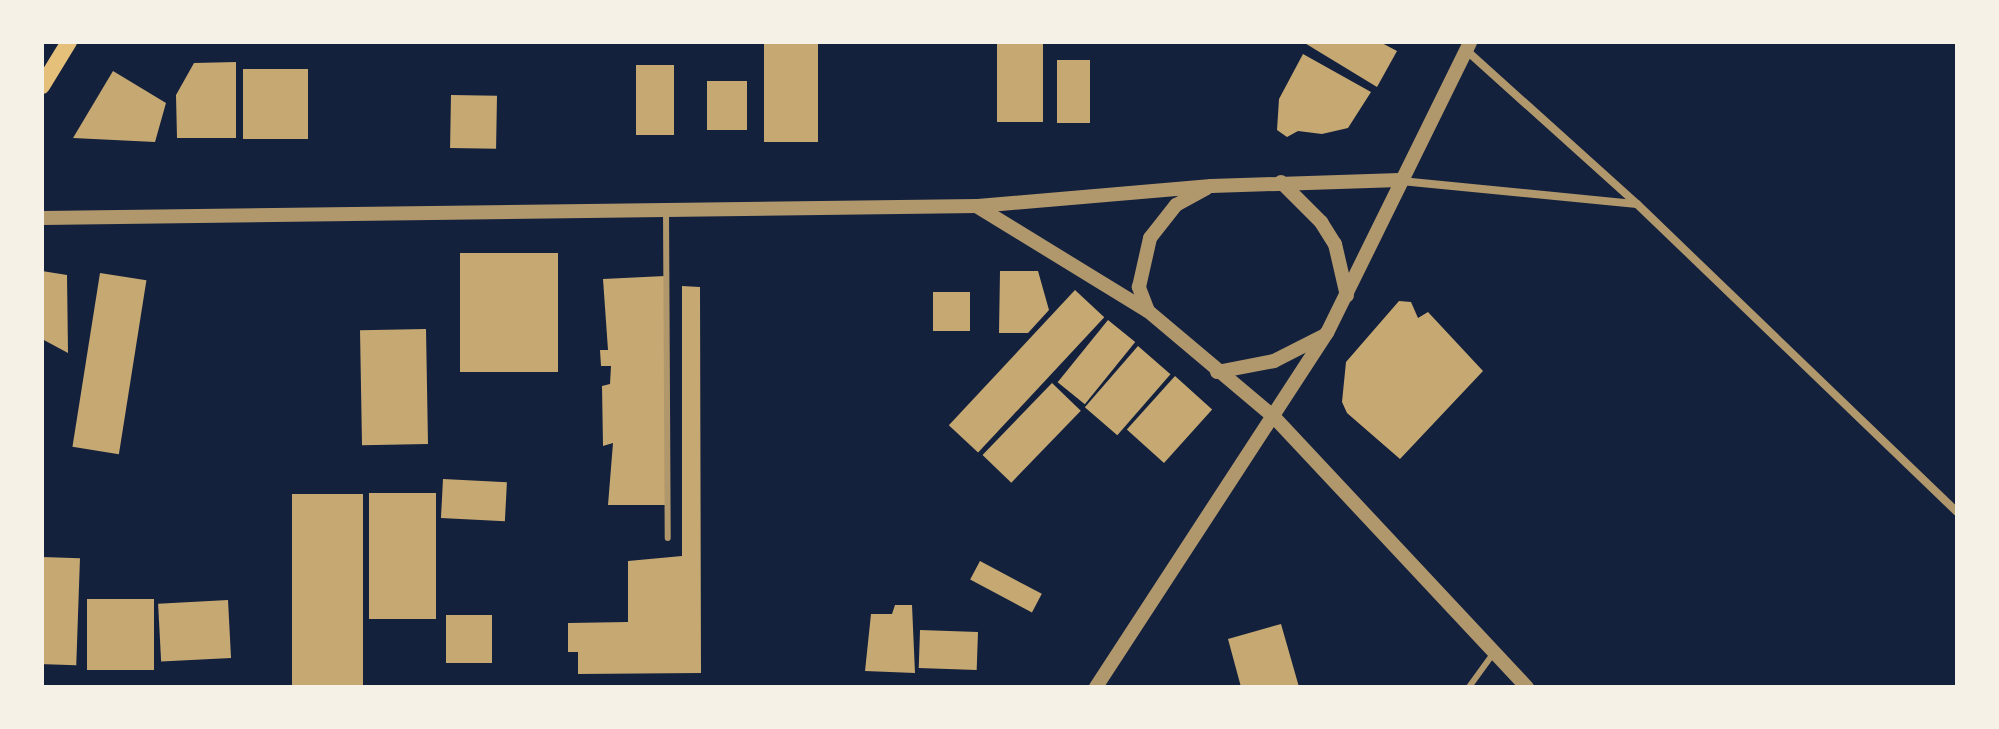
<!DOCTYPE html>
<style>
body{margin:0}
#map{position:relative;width:1999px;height:729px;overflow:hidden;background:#14213d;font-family:"Fira Sans",sans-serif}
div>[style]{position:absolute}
.building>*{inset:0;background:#c6a872;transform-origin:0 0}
.service>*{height:6px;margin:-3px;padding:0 3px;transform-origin:3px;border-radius:3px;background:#b1986c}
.minor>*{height:8px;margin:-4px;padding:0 4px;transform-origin:4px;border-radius:4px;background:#b1986c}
.tertiary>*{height:14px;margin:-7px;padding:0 7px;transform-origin:7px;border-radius:7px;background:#b1986c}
.secondary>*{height:16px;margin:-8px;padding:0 8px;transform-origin:8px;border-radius:8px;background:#e5c07b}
span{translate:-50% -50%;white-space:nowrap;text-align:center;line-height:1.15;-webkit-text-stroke:6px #f6f1e7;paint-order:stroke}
.frame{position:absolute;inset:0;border:44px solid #f6f1e7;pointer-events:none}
</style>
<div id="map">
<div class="building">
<i style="left:764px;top:42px;width:54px;height:100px"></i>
<i style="left:997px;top:42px;width:46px;height:80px"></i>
<i style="clip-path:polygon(1303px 42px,1380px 42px,1397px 51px,1377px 87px)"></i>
<i style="clip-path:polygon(1303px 54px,1371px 92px,1348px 128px,1322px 134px,1298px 131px,1287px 137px,1277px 130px,1279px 99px)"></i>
<i style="left:1057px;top:60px;width:33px;height:63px"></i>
<i style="clip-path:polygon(236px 62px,236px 138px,177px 138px,176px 95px,194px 63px)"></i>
<i style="left:636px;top:65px;width:38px;height:70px"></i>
<i style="left:243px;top:69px;width:65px;height:70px"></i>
<i style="clip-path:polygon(113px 71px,166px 103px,155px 142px,73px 138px)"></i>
<i style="left:707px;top:81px;width:40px;height:49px"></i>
<i style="left:451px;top:95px;width:46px;height:53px;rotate:1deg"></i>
<i style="left:558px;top:253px;width:119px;height:98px;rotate:90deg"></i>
<i style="clip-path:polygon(42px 271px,67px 275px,68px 353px,42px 339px)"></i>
<i style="clip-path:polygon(1000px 271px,1038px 271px,1049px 310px,1028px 333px,999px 333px)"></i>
<i style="left:100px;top:273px;width:47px;height:176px;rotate:9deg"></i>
<i style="clip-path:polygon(665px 276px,666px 505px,608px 505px,613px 443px,603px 446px,602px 386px,610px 384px,611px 366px,601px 366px,600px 350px,608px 350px,603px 279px)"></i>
<i style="clip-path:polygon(682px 286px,700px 287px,701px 673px,578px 674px,578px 652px,568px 652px,568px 623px,628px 622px,628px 561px,682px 556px)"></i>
<i style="left:1075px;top:290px;width:40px;height:185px;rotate:43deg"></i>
<i style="left:933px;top:292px;width:37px;height:39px"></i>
<i style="clip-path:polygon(1399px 301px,1411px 302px,1418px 318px,1428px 312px,1483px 371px,1400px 459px,1347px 413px,1342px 402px,1346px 362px)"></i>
<i style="left:1108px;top:320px;width:35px;height:80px;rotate:39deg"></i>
<i style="left:426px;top:329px;width:115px;height:66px;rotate:89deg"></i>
<i style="left:1138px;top:346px;width:43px;height:81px;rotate:41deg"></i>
<i style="left:1175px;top:376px;width:50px;height:72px;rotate:42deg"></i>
<i style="left:1052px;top:383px;width:40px;height:100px;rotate:44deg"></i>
<i style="left:443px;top:479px;width:64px;height:39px;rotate:3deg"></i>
<i style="left:369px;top:493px;width:67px;height:126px"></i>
<i style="left:292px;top:494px;width:71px;height:191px"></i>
<i style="left:42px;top:557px;width:38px;height:107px;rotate:2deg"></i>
<i style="left:980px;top:561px;width:70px;height:21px;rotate:28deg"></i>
<i style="left:87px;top:599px;width:67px;height:71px"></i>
<i style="left:228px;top:600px;width:58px;height:70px;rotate:87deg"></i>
<i style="clip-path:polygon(895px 605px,912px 605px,915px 673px,865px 671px,871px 614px,892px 614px)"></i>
<i style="left:492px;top:615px;width:48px;height:46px;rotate:90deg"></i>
<i style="clip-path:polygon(1281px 624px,1299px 687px,1241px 687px,1228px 639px)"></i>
<i style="left:978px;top:632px;width:38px;height:58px;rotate:92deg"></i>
</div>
<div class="service">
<i style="left:666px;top:210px;width:328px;rotate:89.7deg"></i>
<i style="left:1469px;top:687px;width:41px;rotate:-54deg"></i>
</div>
<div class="minor">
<i style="left:1466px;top:50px;width:230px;rotate:42deg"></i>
<i style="left:1637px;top:204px;width:444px;rotate:43.9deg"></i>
<i style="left:1401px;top:181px;width:237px;rotate:5.6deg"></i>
</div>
<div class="tertiary">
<i style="left:1281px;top:182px;width:57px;rotate:45deg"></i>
<i style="left:1321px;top:222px;width:26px;rotate:58deg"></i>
<i style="left:1335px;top:244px;width:53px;rotate:77deg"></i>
<i style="left:978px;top:207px;width:199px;rotate:31.5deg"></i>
<i style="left:1148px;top:311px;width:166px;rotate:40.1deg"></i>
<i style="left:1275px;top:418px;width:369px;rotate:46.9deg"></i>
<i style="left:42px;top:218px;width:936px;rotate:-0.73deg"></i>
<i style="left:978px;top:206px;width:234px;rotate:-4.9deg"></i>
<i style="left:1211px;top:186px;width:189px;rotate:-1.8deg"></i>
<i style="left:1148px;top:311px;width:26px;rotate:-111deg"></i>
<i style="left:1139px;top:287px;width:50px;rotate:-77.3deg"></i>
<i style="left:1150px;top:238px;width:42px;rotate:-51.8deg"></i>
<i style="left:1176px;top:205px;width:35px;rotate:-29deg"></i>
<i style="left:1217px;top:372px;width:58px;rotate:-10.9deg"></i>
<i style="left:1274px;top:361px;width:57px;rotate:-27deg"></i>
<i style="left:1096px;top:687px;width:423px;rotate:-56.9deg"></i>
<i style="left:1327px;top:333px;width:324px;rotate:-63.8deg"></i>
</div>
<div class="secondary">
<i style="left:42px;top:86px;width:52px;rotate:-58.5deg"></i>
</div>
<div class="frame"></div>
</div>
